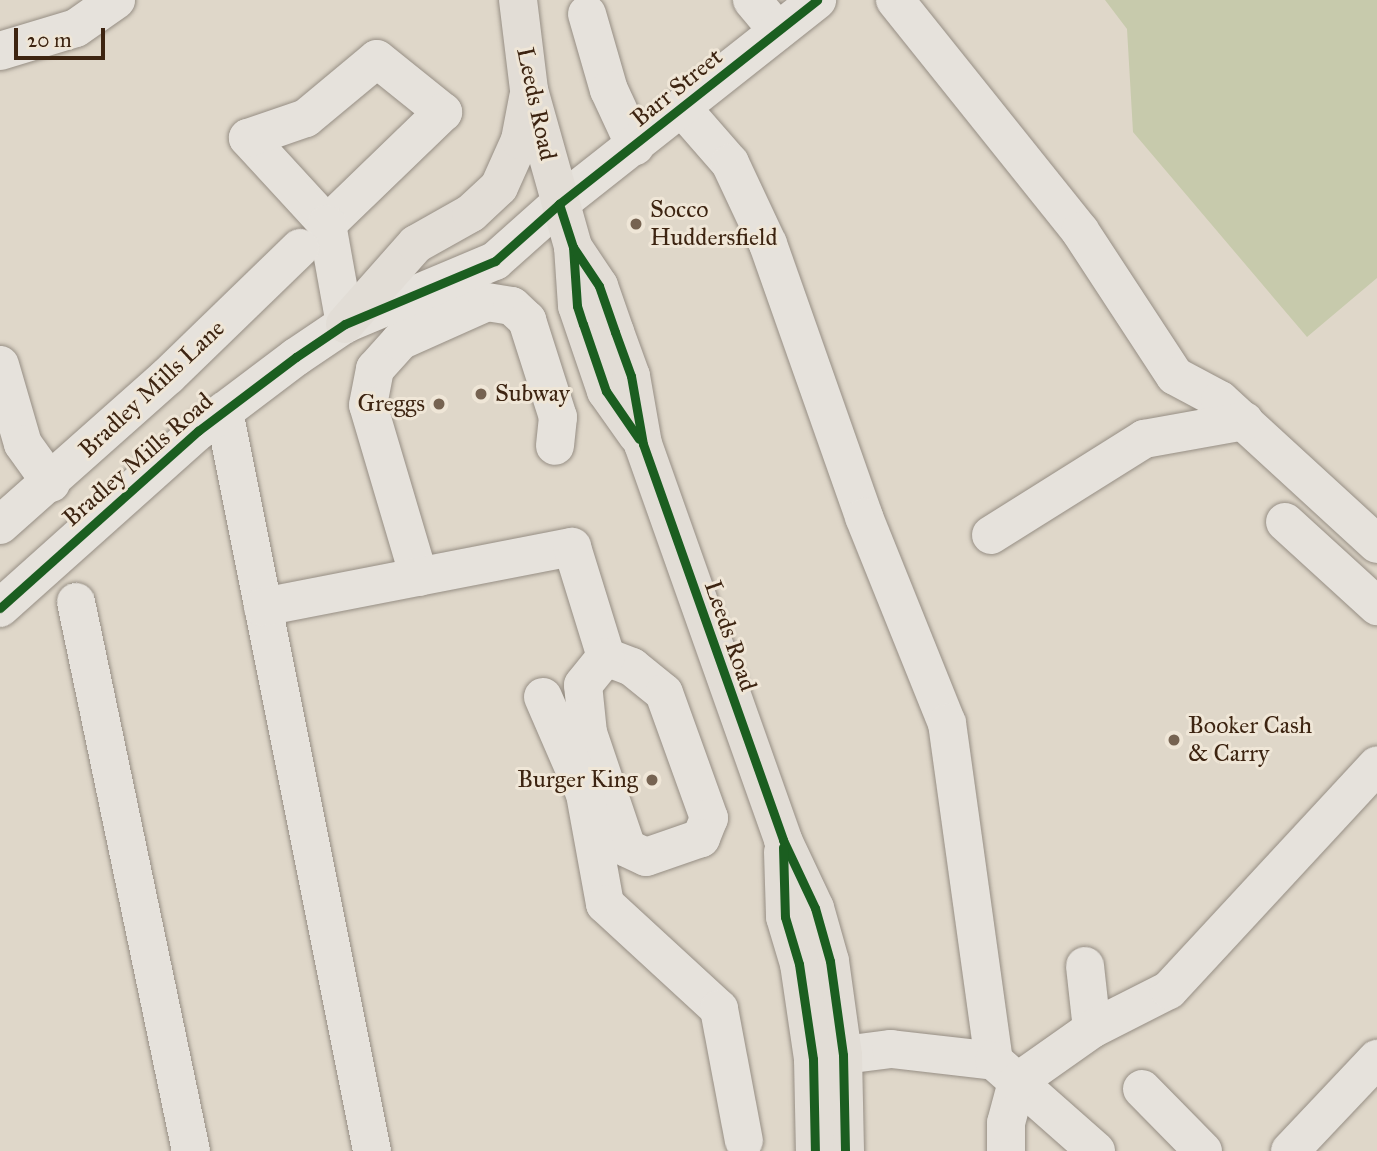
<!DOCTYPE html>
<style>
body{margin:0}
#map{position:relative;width:1377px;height:1151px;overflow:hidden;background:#dfd7c9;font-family:"IM FELL Great Primer",serif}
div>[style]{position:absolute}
.green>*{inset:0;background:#c7caac}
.roads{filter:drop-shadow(0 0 2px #968e84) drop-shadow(0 0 2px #968e84)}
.minor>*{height:38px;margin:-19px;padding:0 19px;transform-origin:19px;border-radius:19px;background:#e6e2dc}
.major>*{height:38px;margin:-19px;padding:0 19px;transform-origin:19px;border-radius:19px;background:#e2ddd6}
.cycleway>*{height:9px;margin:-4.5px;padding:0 4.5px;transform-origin:4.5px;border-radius:4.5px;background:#1b5e20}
.dots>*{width:19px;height:19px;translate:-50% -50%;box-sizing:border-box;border:4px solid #efe6d7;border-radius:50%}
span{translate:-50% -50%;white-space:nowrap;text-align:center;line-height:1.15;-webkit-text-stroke:6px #efe6d7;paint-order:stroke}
.street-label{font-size:24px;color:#3d2411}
.poi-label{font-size:24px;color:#3d2411}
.left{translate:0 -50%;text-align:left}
.right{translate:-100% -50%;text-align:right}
.scale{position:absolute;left:14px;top:28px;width:91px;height:32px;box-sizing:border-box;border:4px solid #3d2411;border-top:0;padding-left:9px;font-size:21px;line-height:24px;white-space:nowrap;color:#3d2411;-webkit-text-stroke:5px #efe6d7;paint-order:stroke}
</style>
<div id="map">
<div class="green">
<i style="clip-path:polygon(1105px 0,1377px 0,1377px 278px,1307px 337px,1133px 132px,1127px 29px)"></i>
</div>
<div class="roads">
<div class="minor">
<i style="left:752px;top:0;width:40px;rotate:50deg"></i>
<i style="left:895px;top:0;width:296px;rotate:51.3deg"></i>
<i style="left:1080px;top:231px;width:173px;rotate:56.8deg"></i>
<i style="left:1175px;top:376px;width:51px;rotate:28.1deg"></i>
<i style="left:1220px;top:400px;width:213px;rotate:42.5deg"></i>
<i style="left:587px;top:14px;width:79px;rotate:73.9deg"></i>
<i style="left:609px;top:90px;width:62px;rotate:65.1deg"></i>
<i style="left:0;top:51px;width:79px;rotate:-16.8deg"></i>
<i style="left:76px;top:28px;width:49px;rotate:-35deg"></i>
<i style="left:682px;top:108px;width:73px;rotate:48.9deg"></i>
<i style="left:730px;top:163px;width:89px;rotate:64.9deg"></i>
<i style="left:768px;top:244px;width:289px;rotate:70.6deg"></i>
<i style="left:864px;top:517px;width:222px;rotate:68.1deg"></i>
<i style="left:947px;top:723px;width:341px;rotate:82.1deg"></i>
<i style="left:327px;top:224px;width:117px;rotate:-132.6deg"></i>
<i style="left:248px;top:138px;width:61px;rotate:-19deg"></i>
<i style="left:306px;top:118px;width:92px;rotate:-39.7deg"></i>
<i style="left:377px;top:59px;width:85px;rotate:38.8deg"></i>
<i style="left:443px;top:112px;width:161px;rotate:136deg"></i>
<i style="left:327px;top:224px;width:102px;rotate:79.8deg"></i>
<i style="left:0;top:365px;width:82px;rotate:73.8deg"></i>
<i style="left:23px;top:444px;width:48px;rotate:54.3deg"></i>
<i style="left:224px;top:411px;width:755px;rotate:78.69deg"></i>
<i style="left:1285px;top:522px;width:125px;rotate:42.4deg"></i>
<i style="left:0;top:525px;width:225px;rotate:-41.6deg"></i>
<i style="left:168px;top:376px;width:184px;rotate:-44.1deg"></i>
<i style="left:991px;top:535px;width:181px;rotate:-32.1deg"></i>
<i style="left:1144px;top:439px;width:102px;rotate:-10.2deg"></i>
<i style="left:419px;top:577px;width:179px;rotate:-106.5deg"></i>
<i style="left:368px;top:405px;width:37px;rotate:-79deg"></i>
<i style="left:375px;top:369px;width:38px;rotate:-48deg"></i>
<i style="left:400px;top:341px;width:95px;rotate:-24.1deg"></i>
<i style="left:487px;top:302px;width:25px;rotate:9deg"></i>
<i style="left:512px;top:306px;width:21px;rotate:43deg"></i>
<i style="left:527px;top:320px;width:102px;rotate:72.3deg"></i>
<i style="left:558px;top:417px;width:29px;rotate:96deg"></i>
<i style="left:76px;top:602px;width:561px;rotate:78.17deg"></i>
<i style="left:263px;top:607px;width:315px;rotate:-11deg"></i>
<i style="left:572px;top:547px;width:115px;rotate:72.8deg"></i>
<i style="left:0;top:608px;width:266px;rotate:-41.8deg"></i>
<i style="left:198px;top:431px;width:123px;rotate:-37.1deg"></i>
<i style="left:296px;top:357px;width:59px;rotate:-34deg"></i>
<i style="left:345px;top:324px;width:163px;rotate:-22.8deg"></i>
<i style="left:495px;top:261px;width:86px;rotate:-41.7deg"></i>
<i style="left:559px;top:204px;width:329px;rotate:-38.3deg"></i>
<i style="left:606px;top:657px;width:28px;rotate:21deg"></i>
<i style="left:632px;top:667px;width:41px;rotate:39.1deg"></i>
<i style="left:664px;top:693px;width:133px;rotate:70.2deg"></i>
<i style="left:709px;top:818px;width:22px;rotate:112deg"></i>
<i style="left:701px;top:838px;width:58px;rotate:160.9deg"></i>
<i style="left:646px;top:857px;width:21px;rotate:-155deg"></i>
<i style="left:627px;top:848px;width:121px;rotate:-108.7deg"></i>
<i style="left:588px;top:733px;width:48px;rotate:-95.9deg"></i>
<i style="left:583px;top:685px;width:36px;rotate:-51deg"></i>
<i style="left:543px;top:697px;width:106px;rotate:66.6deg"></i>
<i style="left:585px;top:794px;width:112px;rotate:79.7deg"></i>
<i style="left:605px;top:904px;width:155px;rotate:42.6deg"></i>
<i style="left:719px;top:1009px;width:134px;rotate:79.3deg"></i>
<i style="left:1085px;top:966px;width:63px;rotate:83.7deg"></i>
<i style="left:813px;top:1059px;width:79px;rotate:-7.3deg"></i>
<i style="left:891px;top:1049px;width:104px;rotate:6.6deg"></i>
<i style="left:994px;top:1061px;width:136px;rotate:41.4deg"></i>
<i style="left:1142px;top:1089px;width:87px;rotate:45.5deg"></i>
<i style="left:1006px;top:1151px;width:28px;rotate:-90deg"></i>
<i style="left:1006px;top:1123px;width:42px;rotate:-75deg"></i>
<i style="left:1017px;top:1082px;width:92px;rotate:-35.2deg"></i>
<i style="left:1092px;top:1029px;width:86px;rotate:-26.9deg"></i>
<i style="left:1169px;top:990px;width:306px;rotate:-47.2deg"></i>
<i style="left:1290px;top:1151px;width:127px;rotate:-46.6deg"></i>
</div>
<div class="major">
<i style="left:518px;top:0;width:91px;rotate:83deg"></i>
<i style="left:529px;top:90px;width:163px;rotate:74.3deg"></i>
<i style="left:573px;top:247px;width:59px;rotate:86.1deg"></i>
<i style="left:577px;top:306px;width:90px;rotate:71.2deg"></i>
<i style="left:606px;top:391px;width:54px;rotate:54.8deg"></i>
<i style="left:573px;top:247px;width:47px;rotate:56.3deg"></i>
<i style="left:599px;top:286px;width:49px;rotate:70.8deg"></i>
<i style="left:615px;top:332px;width:47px;rotate:70deg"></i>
<i style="left:631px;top:376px;width:69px;rotate:80deg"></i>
<i style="left:643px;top:444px;width:420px;rotate:70.5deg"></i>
<i style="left:783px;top:840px;width:75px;rotate:64.8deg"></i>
<i style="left:815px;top:908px;width:55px;rotate:74.2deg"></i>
<i style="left:830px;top:961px;width:95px;rotate:82.1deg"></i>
<i style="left:843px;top:1055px;width:96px;rotate:88.8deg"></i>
<i style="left:345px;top:324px;width:107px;rotate:-48.4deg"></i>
<i style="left:416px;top:244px;width:63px;rotate:-29.4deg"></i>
<i style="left:471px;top:213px;width:38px;rotate:-43deg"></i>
<i style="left:499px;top:187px;width:51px;rotate:-65.9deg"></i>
<i style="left:520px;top:140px;width:43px;rotate:-79.2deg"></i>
<i style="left:783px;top:852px;width:65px;rotate:88.2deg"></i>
<i style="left:785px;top:917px;width:49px;rotate:73.4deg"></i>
<i style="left:799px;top:964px;width:96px;rotate:81.6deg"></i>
<i style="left:813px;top:1059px;width:92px;rotate:88.8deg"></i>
</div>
</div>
<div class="cycleway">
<i style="left:559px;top:204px;width:45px;rotate:72deg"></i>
<i style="left:573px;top:247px;width:59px;rotate:86.1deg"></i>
<i style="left:577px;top:306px;width:19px;rotate:72deg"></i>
<i style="left:583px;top:324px;width:71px;rotate:71.1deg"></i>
<i style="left:606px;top:391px;width:58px;rotate:55.5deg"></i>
<i style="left:573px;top:247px;width:47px;rotate:56.3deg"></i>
<i style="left:599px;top:286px;width:49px;rotate:70.8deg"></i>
<i style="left:615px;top:332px;width:47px;rotate:70deg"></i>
<i style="left:631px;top:376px;width:69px;rotate:80deg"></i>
<i style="left:643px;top:444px;width:420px;rotate:70.5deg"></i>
<i style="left:783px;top:840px;width:75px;rotate:64.8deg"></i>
<i style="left:815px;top:908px;width:55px;rotate:74.2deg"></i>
<i style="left:830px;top:961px;width:95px;rotate:82.1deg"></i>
<i style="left:843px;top:1055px;width:96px;rotate:88.8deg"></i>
<i style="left:0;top:608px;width:266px;rotate:-41.8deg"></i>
<i style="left:198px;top:431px;width:123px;rotate:-37.1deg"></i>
<i style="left:296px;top:357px;width:59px;rotate:-34deg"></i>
<i style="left:345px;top:324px;width:163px;rotate:-22.8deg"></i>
<i style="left:495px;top:261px;width:86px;rotate:-41.7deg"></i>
<i style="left:559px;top:204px;width:329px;rotate:-38.3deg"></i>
<i style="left:783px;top:847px;width:70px;rotate:88.4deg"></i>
<i style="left:785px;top:917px;width:49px;rotate:73.4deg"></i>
<i style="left:799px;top:964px;width:96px;rotate:81.6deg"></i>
<i style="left:813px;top:1059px;width:92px;rotate:88.8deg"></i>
</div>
<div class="dots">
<i style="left:636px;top:224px;background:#766351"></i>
<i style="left:481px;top:394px;background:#766351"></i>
<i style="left:439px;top:404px;background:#766351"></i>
<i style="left:1174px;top:740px;background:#766351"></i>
<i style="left:652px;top:780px;background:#766351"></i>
</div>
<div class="street-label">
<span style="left:677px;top:88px;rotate:-39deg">Barr Street</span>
<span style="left:536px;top:104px;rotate:78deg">Leeds Road</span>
<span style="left:152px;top:389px;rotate:-43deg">Bradley Mills Lane</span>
<span style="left:138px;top:460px;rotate:-41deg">Bradley Mills Road</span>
<span style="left:730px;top:636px;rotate:71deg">Leeds Road</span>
</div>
<div class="poi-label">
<span class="left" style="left:650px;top:224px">Socco<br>Huddersfield</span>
<span class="left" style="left:495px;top:394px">Subway</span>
<span class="right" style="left:425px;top:404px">Greggs</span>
<span class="left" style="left:1188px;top:740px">Booker Cash<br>&amp; Carry</span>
<span class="right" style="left:638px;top:780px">Burger King</span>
</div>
<div class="scale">20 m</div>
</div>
